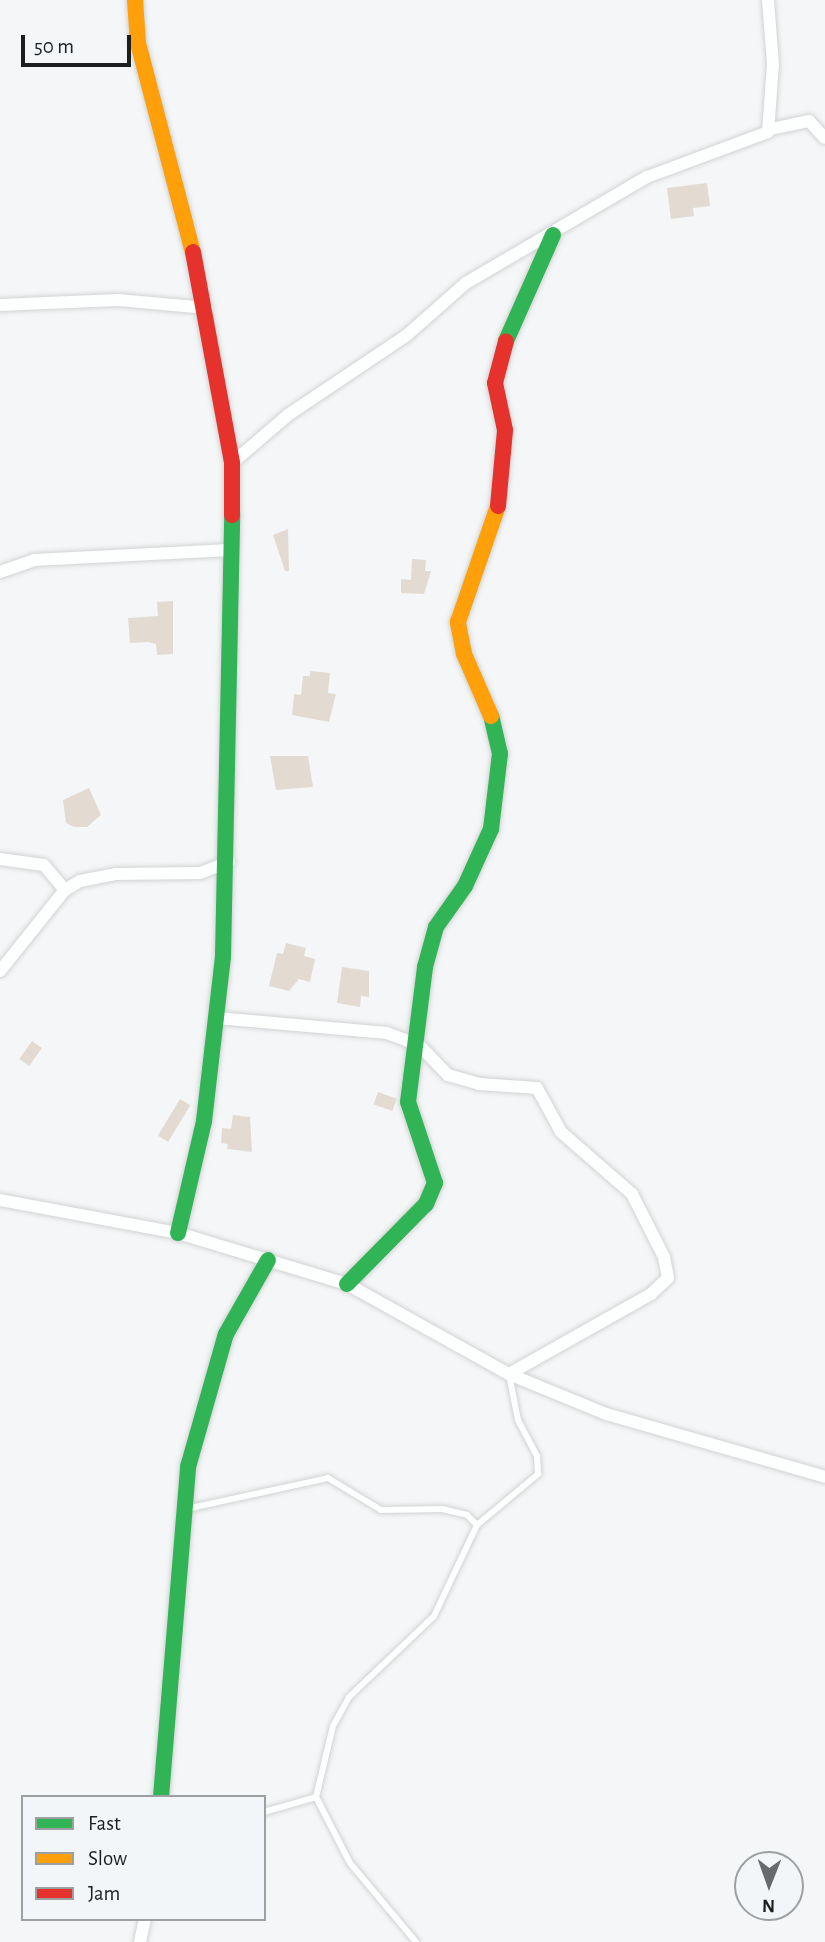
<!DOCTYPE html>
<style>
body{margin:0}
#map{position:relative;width:825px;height:1942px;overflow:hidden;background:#f4f6f7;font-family:"Alegreya Sans",sans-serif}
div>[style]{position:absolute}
.building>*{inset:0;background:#e3dbd2;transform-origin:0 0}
.roads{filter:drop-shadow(0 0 2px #d2d3d4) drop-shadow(0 0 2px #d2d3d4)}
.lane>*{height:6px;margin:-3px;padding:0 3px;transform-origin:3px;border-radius:3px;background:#fdfefe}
.street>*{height:12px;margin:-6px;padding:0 6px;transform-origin:6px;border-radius:6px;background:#fdfefe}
.fast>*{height:16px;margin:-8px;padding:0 8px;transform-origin:8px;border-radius:8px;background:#30b455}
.slow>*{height:16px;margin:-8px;padding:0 8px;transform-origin:8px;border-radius:8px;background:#ff9f0a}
.jam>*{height:16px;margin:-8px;padding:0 8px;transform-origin:8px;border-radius:8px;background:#e5322d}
span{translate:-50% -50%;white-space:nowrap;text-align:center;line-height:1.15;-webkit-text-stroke:7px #f3f6f8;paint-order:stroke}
.legend{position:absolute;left:21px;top:1795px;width:245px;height:126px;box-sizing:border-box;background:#f3f6f8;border:2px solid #9da0a1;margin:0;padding:9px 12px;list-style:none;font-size:21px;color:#1d1f1f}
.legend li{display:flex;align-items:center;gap:14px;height:35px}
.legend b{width:35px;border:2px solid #9da0a1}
.north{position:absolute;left:734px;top:1851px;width:70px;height:70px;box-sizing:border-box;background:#f3f6f8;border:2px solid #9da0a1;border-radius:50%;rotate:181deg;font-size:19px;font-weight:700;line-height:28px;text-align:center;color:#1d1f1f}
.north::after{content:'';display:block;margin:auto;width:24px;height:32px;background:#686a6b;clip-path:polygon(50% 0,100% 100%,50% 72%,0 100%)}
.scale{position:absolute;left:21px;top:35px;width:110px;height:32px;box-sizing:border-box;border:4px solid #1d1f1f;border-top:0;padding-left:9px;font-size:21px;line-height:24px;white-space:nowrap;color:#1d1f1f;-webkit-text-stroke:5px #f3f6f8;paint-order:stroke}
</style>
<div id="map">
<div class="building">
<i style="clip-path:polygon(707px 183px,710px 206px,693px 208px,694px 216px,671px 219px,667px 188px)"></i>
<i style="clip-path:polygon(288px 529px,289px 571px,285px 571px,273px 535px)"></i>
<i style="clip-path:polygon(412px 559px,426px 560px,425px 571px,431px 571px,424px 594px,401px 593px,401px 579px,411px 580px)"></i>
<i style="clip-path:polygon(173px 601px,173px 654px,157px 655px,156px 644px,148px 642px,130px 643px,128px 618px,158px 616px,157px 602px)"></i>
<i style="clip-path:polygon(310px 671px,330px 673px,328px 693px,336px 694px,329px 722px,292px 715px,294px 694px,301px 695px,303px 676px,310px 676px)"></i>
<i style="clip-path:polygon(270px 756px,308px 756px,313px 787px,276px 790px)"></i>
<i style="clip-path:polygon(89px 788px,101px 815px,87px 827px,74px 827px,66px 823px,63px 800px)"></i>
<i style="clip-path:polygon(286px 943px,306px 948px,304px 956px,315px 959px,310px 982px,299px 979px,289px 991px,269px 986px,277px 953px,283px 954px)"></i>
<i style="clip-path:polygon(342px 967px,369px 971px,369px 997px,361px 996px,360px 1007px,337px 1003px)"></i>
<i style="left:32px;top:1041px;width:12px;height:22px;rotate:35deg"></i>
<i style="left:378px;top:1092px;width:20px;height:13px;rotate:20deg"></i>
<i style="left:180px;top:1099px;width:12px;height:43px;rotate:31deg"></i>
<i style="clip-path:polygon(233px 1115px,250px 1117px,252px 1152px,227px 1149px,228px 1144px,221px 1143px,222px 1128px,231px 1129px)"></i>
</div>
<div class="roads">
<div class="lane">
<i style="left:186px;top:1509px;width:145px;rotate:-12.3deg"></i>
<i style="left:328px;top:1478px;width:62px;rotate:31.1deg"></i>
<i style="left:381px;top:1510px;width:61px;rotate:-0.9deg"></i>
<i style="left:442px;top:1509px;width:26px;rotate:13deg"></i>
<i style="left:467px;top:1515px;width:14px;rotate:45deg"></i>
<i style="left:316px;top:1797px;width:74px;rotate:62.7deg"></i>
<i style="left:350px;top:1863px;width:103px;rotate:50.1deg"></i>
<i style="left:264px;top:1812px;width:54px;rotate:-16.1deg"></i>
<i style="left:316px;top:1797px;width:73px;rotate:-76.5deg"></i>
<i style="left:333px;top:1726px;width:33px;rotate:-61deg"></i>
<i style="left:349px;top:1697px;width:117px;rotate:-43.6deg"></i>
<i style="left:434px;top:1616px;width:101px;rotate:-64.7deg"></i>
<i style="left:477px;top:1525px;width:80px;rotate:-39.9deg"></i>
<i style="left:538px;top:1474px;width:18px;rotate:-93deg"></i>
<i style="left:537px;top:1456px;width:41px;rotate:-117.8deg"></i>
<i style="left:518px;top:1420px;width:47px;rotate:-101.1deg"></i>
</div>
<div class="street">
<i style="left:771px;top:129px;width:39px;rotate:-12deg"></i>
<i style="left:809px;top:121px;width:23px;rotate:47deg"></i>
<i style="left:0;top:305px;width:118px;rotate:-2.4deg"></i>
<i style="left:118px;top:300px;width:89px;rotate:5.1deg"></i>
<i style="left:232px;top:463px;width:74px;rotate:-40.6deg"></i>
<i style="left:288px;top:415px;width:143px;rotate:-33.9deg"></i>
<i style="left:407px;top:335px;width:79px;rotate:-41.4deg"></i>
<i style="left:466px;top:283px;width:210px;rotate:-30.4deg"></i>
<i style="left:647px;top:177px;width:129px;rotate:-20.4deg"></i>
<i style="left:768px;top:132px;width:68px;rotate:-85.8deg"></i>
<i style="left:773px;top:64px;width:64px;rotate:-94.5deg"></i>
<i style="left:0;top:572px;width:36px;rotate:-19deg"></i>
<i style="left:34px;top:560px;width:196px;rotate:-2.9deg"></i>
<i style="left:0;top:859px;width:44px;rotate:7.8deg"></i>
<i style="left:44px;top:865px;width:33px;rotate:50deg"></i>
<i style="left:0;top:971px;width:104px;rotate:-51.3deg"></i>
<i style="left:65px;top:890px;width:17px;rotate:-31deg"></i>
<i style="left:80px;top:881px;width:37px;rotate:-11deg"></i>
<i style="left:116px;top:874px;width:84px;rotate:-0.7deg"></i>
<i style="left:200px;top:873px;width:31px;rotate:-21deg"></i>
<i style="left:217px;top:1018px;width:171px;rotate:5deg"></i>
<i style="left:387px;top:1033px;width:34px;rotate:21deg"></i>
<i style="left:419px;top:1045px;width:42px;rotate:46deg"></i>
<i style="left:448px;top:1075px;width:32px;rotate:16deg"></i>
<i style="left:479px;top:1084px;width:58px;rotate:3.9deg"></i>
<i style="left:537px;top:1088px;width:50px;rotate:61.4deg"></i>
<i style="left:561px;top:1132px;width:94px;rotate:41.1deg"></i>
<i style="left:632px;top:1194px;width:71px;rotate:63.1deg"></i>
<i style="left:664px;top:1257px;width:21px;rotate:79deg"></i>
<i style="left:668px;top:1278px;width:23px;rotate:137deg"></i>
<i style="left:651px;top:1294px;width:163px;rotate:150.6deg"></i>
<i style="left:0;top:1200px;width:181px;rotate:10.5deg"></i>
<i style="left:178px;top:1233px;width:177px;rotate:16.8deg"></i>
<i style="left:347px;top:1284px;width:185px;rotate:29.1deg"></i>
<i style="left:509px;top:1374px;width:105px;rotate:22.4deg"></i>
<i style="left:606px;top:1414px;width:228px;rotate:16deg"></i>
<i style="left:140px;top:1942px;width:24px;rotate:-78deg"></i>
</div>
<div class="fast">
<i style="left:506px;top:341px;width:116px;rotate:-66.1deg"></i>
<i style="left:178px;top:1233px;width:115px;rotate:-76.9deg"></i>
<i style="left:204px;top:1121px;width:166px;rotate:-83.4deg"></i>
<i style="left:223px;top:956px;width:441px;rotate:-88.8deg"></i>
<i style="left:347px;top:1284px;width:112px;rotate:-45.4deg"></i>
<i style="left:426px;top:1204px;width:23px;rotate:-67deg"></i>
<i style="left:435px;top:1183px;width:85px;rotate:-108.4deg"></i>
<i style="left:408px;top:1102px;width:136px;rotate:-82.8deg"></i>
<i style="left:425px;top:967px;width:41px;rotate:-74.6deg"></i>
<i style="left:436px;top:927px;width:50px;rotate:-54.7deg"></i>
<i style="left:465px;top:886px;width:63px;rotate:-65.5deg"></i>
<i style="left:491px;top:829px;width:76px;rotate:-83.2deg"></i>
<i style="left:500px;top:754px;width:39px;rotate:-103deg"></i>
<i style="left:161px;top:1797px;width:331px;rotate:-85.3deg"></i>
<i style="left:188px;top:1467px;width:138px;rotate:-74.1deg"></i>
<i style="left:226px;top:1334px;width:85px;rotate:-60.4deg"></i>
</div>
<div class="slow">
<i style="left:135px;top:0;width:43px;rotate:86deg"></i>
<i style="left:138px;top:43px;width:216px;rotate:75.3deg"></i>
<i style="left:491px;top:716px;width:68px;rotate:-113.5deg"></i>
<i style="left:464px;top:654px;width:33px;rotate:-101deg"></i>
<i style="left:458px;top:622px;width:123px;rotate:-71deg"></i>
</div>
<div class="jam">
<i style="left:193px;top:252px;width:215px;rotate:79.5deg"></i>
<i style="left:232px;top:463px;width:52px;rotate:90deg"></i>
<i style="left:498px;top:506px;width:76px;rotate:-84.7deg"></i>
<i style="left:505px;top:430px;width:48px;rotate:-102deg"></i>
<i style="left:495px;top:383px;width:43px;rotate:-75.3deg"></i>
</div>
</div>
<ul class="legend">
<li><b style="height:9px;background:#30b455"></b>Fast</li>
<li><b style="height:9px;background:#ff9f0a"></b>Slow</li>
<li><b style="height:9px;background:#e5322d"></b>Jam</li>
</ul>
<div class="north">N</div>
<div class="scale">50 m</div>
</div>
